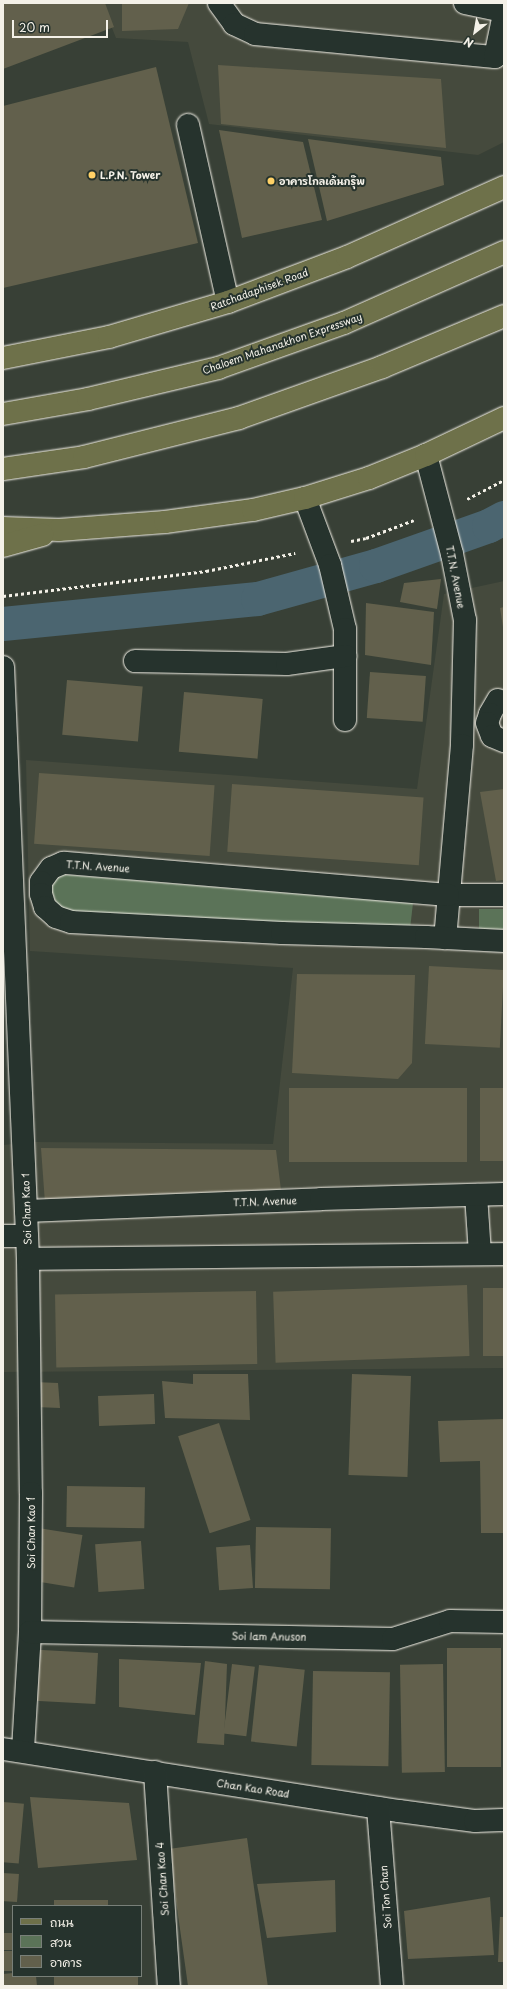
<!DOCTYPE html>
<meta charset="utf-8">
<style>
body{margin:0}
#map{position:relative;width:507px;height:1989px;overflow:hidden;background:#384036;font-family:"Playpen Sans","Playpen Sans Thai",sans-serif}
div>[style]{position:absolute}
.built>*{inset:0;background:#454a3d}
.green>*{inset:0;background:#5b7358;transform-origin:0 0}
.canal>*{height:34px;margin:-17px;padding:0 17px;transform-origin:17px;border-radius:17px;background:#4b6570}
.building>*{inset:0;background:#62604c;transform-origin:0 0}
.path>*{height:2.5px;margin-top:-1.25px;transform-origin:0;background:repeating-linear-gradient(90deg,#f4f1e8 0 3px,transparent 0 6px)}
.roads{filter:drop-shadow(0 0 1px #f4f1e8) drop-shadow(0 0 1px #f4f1e8)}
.minor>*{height:22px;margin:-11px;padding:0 11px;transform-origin:11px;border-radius:11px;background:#26332d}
.major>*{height:22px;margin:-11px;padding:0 11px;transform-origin:11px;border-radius:11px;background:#6e714a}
.highway>*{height:22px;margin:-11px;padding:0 11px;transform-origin:11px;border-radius:11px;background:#6e714a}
.dots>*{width:11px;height:11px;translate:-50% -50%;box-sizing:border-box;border:2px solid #26332d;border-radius:50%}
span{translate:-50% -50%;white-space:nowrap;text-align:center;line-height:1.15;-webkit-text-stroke:4px #26332d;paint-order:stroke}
.poi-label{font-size:10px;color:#f4f1e8;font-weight:700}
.left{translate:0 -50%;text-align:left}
.street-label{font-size:10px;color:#f4f1e8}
.frame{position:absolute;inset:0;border:4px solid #f4f1e8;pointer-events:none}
.legend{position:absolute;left:12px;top:1905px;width:130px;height:72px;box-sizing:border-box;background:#26332d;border:1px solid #787f78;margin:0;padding:5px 7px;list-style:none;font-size:12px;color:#f4f1e8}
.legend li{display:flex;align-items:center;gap:8px;height:20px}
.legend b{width:20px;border:1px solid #787f78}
.north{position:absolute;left:455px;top:12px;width:40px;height:40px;-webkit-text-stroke:3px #26332d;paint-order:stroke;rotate:211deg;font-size:11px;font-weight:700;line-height:16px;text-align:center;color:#f4f1e8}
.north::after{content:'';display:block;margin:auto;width:14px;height:18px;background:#f4f1e8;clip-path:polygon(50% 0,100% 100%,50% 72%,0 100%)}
.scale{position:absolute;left:12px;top:20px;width:96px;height:18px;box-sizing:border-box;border:2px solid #f4f1e8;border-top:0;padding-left:5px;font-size:12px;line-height:14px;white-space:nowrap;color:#f4f1e8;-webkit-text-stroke:3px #26332d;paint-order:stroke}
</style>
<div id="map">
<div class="built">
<i style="clip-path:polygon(102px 3px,504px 3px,504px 142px,478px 155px,209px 124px,188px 42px,116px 38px)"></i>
<i style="clip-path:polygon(504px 581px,504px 1368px,3px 1372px,3px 1145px,34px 1142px,273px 1144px,293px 968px,30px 951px,26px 760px,417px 789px,444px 594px)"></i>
</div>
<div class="green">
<i style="clip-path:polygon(58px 874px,413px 903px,410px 929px,68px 912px,57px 904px,51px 890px)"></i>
<i style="left:479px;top:909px;width:25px;height:20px"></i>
</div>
<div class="canal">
<i style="left:3px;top:624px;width:256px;rotate:-5.6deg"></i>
<i style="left:258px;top:599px;width:123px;rotate:-15.6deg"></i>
<i style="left:376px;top:566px;width:120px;rotate:-19.5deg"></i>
<i style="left:489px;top:526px;width:17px;rotate:-28deg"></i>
</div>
<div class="building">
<i style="clip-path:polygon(3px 3px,105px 3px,114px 27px,3px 69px)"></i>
<i style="clip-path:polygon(122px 3px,189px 3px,178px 29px,122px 31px)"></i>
<i style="clip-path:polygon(218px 65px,441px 79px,446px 148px,221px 124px)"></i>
<i style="clip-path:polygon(156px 67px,198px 243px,3px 288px,3px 106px)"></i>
<i style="clip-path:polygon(219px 130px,303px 142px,322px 220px,242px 238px)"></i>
<i style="clip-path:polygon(308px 139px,441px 157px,444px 185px,327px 221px)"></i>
<i style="clip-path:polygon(441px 579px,437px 609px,400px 602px,404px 583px)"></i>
<i style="clip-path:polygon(366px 603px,434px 612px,431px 665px,365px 655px)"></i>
<i style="clip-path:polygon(504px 607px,504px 627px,503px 627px,500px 608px)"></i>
<i style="left:370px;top:672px;width:56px;height:46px;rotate:4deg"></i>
<i style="left:67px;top:680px;width:76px;height:55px;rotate:5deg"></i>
<i style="left:184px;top:692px;width:79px;height:60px;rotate:5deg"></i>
<i style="left:39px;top:773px;width:176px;height:71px;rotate:4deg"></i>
<i style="left:232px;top:784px;width:192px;height:68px;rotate:4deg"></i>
<i style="clip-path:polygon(504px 789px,504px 880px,496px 881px,480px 792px)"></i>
<i style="left:429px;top:966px;width:75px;height:78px;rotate:3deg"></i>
<i style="clip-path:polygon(297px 974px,415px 975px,412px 1063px,398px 1079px,292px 1073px)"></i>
<i style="left:289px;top:1088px;width:178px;height:74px"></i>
<i style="left:480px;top:1088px;width:24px;height:73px"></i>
<i style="clip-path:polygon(41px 1148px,276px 1150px,281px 1190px,45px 1203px)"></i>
<i style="left:467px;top:1285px;width:71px;height:194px;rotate:88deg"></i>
<i style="left:483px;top:1288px;width:21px;height:68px"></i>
<i style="left:256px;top:1291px;width:73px;height:201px;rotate:89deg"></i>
<i style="clip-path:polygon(193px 1374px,248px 1374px,250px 1420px,165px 1418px,162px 1381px,193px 1384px)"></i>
<i style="left:352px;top:1374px;width:59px;height:101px;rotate:2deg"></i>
<i style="clip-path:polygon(34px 1382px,58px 1383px,60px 1408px,35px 1407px)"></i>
<i style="left:154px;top:1394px;width:30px;height:56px;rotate:88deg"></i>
<i style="clip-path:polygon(504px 1419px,504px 1533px,481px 1533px,480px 1461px,440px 1462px,438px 1421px)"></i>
<i style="left:219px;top:1423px;width:102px;height:43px;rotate:72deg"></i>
<i style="left:67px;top:1486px;width:78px;height:41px;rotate:1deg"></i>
<i style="left:256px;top:1527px;width:75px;height:61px;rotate:1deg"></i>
<i style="left:38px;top:1528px;width:45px;height:53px;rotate:9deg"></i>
<i style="left:141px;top:1541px;width:48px;height:46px;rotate:86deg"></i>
<i style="left:250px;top:1545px;width:43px;height:34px;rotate:86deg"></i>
<i style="left:447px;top:1648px;width:54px;height:119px"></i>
<i style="left:98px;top:1653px;width:51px;height:61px;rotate:93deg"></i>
<i style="clip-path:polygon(119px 1659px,201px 1663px,195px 1715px,119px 1707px)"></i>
<i style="clip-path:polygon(205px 1661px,227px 1664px,224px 1745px,197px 1743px)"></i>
<i style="left:232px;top:1664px;width:23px;height:70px;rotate:7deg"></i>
<i style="left:443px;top:1664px;width:108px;height:43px;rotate:89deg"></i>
<i style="left:259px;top:1665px;width:46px;height:77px;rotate:6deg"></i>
<i style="left:313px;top:1671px;width:77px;height:94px;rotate:1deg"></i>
<i style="clip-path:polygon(30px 1797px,129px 1803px,137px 1860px,38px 1868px)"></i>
<i style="left:3px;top:1802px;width:21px;height:60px;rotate:5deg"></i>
<i style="left:247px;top:1838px;width:149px;height:79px;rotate:82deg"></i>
<i style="left:3px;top:1873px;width:16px;height:28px;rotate:4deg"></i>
<i style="clip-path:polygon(335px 1880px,336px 1932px,267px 1938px,257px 1884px)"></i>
<i style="clip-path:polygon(490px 1897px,494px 1955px,408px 1959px,404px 1911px)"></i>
<i style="left:54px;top:1900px;width:54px;height:6px"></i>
<i style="clip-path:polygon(500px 1917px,504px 1917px,504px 1962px,498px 1962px)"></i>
<i style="left:13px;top:1933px;width:17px;height:10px;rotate:90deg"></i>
<i style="left:13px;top:1951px;width:20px;height:10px;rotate:90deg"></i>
<i style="clip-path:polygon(13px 1973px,13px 1976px,36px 1976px,37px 1986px,3px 1986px,3px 1974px)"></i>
<i style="left:54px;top:1976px;width:84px;height:10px"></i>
</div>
<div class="path">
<i style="left:467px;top:499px;width:42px;rotate:-27.2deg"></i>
<i style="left:351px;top:541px;width:15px;rotate:-11deg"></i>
<i style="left:366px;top:538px;width:51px;rotate:-20.6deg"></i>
<i style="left:3px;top:596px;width:205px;rotate:-7deg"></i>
<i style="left:206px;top:571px;width:91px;rotate:-11.4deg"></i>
</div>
<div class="roads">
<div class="minor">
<i style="left:219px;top:3px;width:26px;rotate:54deg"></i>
<i style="left:234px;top:24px;width:23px;rotate:25deg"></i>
<i style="left:255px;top:34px;width:241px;rotate:5.5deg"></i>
<i style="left:495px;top:57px;width:44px;rotate:-78.2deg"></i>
<i style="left:465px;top:3px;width:40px;rotate:12deg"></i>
<i style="left:188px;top:125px;width:181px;rotate:77.3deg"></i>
<i style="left:426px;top:455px;width:102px;rotate:75.3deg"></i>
<i style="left:452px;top:554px;width:67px;rotate:78.9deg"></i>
<i style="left:465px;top:620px;width:125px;rotate:91.4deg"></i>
<i style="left:462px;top:745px;width:194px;rotate:95deg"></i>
<i style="left:305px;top:498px;width:72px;rotate:69.5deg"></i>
<i style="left:330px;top:565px;width:66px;rotate:76.8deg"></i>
<i style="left:345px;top:629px;width:91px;rotate:90deg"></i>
<i style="left:135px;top:661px;width:152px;rotate:1.1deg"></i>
<i style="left:287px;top:664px;width:59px;rotate:-7.9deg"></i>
<i style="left:3px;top:667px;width:593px;rotate:87.58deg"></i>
<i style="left:28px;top:1259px;width:234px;rotate:89.3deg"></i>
<i style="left:31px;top:1493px;width:139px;rotate:90.4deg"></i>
<i style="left:30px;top:1632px;width:119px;rotate:93.4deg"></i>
<i style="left:498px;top:700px;width:16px;rotate:120deg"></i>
<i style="left:490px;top:714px;width:9px;rotate:108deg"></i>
<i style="left:487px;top:723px;width:14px;rotate:69deg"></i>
<i style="left:492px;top:736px;width:13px;rotate:23deg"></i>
<i style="left:504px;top:895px;width:56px;rotate:180deg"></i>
<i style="left:448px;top:895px;width:386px;rotate:-175.2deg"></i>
<i style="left:63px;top:863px;width:13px;rotate:157deg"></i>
<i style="left:51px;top:868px;width:17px;rotate:126deg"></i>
<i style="left:41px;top:882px;width:12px;rotate:90deg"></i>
<i style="left:41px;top:894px;width:14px;rotate:73deg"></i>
<i style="left:45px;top:907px;width:15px;rotate:42deg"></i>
<i style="left:56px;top:917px;width:16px;rotate:18deg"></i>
<i style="left:71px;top:922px;width:211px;rotate:3deg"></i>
<i style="left:282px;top:933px;width:144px;rotate:1.6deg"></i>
<i style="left:426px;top:937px;width:78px;rotate:2.9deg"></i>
<i style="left:476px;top:1195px;width:59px;rotate:86.1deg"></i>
<i style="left:26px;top:1211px;width:295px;rotate:-2.3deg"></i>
<i style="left:321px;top:1199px;width:183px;rotate:-1.6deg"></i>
<i style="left:3px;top:1236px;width:24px"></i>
<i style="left:28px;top:1259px;width:476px;rotate:-0.6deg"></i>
<i style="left:30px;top:1632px;width:363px;rotate:1.1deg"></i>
<i style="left:393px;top:1639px;width:60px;rotate:-17.5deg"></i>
<i style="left:450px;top:1621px;width:54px;rotate:1.1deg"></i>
<i style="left:3px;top:1749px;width:401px;rotate:8.9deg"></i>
<i style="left:399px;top:1811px;width:77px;rotate:7.5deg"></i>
<i style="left:475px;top:1821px;width:29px;rotate:-2deg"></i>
<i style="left:155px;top:1772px;width:214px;rotate:86.3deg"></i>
<i style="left:378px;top:1808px;width:179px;rotate:85.5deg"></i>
</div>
<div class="major">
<i style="left:3px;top:358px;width:108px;rotate:-11.2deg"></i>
<i style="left:109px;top:337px;width:124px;rotate:-16.4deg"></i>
<i style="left:228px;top:302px;width:127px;rotate:-20.7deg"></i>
<i style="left:347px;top:257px;width:172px;rotate:-24deg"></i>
<i style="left:3px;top:528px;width:56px;rotate:2deg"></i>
<i style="left:59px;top:530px;width:106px;rotate:-4.3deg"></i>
<i style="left:165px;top:522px;width:89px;rotate:-7.8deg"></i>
<i style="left:253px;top:510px;width:53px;rotate:-13deg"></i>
<i style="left:305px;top:498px;width:67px;rotate:-17.4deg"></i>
<i style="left:369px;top:478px;width:61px;rotate:-22deg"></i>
<i style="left:426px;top:455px;width:86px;rotate:-25.4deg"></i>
<i style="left:3px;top:546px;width:41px;rotate:-15.8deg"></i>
</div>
<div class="highway">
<i style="left:3px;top:414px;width:86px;rotate:-10deg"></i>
<i style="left:88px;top:399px;width:134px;rotate:-13.4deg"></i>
<i style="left:218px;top:368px;width:134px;rotate:-19.7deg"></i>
<i style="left:344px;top:323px;width:175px;rotate:-23.9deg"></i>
<i style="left:3px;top:469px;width:82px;rotate:-8.4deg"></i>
<i style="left:84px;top:457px;width:160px;rotate:-14.1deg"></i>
<i style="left:239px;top:418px;width:152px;rotate:-19.6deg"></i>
<i style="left:382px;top:367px;width:132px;rotate:-22.7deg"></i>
</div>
</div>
<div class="dots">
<i style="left:92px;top:175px;background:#ffd166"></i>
<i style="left:271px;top:181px;background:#ffd166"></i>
</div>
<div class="poi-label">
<span class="left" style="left:100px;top:175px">L.P.N. Tower</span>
<span class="left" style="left:279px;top:181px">อาคารโกลเด้นกรุ๊พ</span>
</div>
<div class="street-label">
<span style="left:259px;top:289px;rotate:-20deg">Ratchadaphisek Road</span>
<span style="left:282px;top:343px;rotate:-19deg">Chaloem Mahanakhon Expressway</span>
<span style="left:456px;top:577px;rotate:79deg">T.T.N. Avenue</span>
<span style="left:98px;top:866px;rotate:4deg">T.T.N. Avenue</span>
<span style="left:265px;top:1201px;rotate:-2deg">T.T.N. Avenue</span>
<span style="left:26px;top:1209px;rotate:-92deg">Soi Chan Kao 1</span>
<span style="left:31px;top:1533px;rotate:-90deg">Soi Chan Kao 1</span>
<span style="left:269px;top:1636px;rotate:1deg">Soi Iam Anuson</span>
<span style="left:253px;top:1788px;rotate:9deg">Chan Kao Road</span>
<span style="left:162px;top:1879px;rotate:-94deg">Soi Chan Kao 4</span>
<span style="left:385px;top:1897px;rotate:-94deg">Soi Ton Chan</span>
</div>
<div class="frame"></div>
<ul class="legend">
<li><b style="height:5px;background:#6e714a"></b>ถนน</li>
<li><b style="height:11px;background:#5b7358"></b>สวน</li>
<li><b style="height:11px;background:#62604c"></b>อาคาร</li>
</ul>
<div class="north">N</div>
<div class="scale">20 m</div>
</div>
